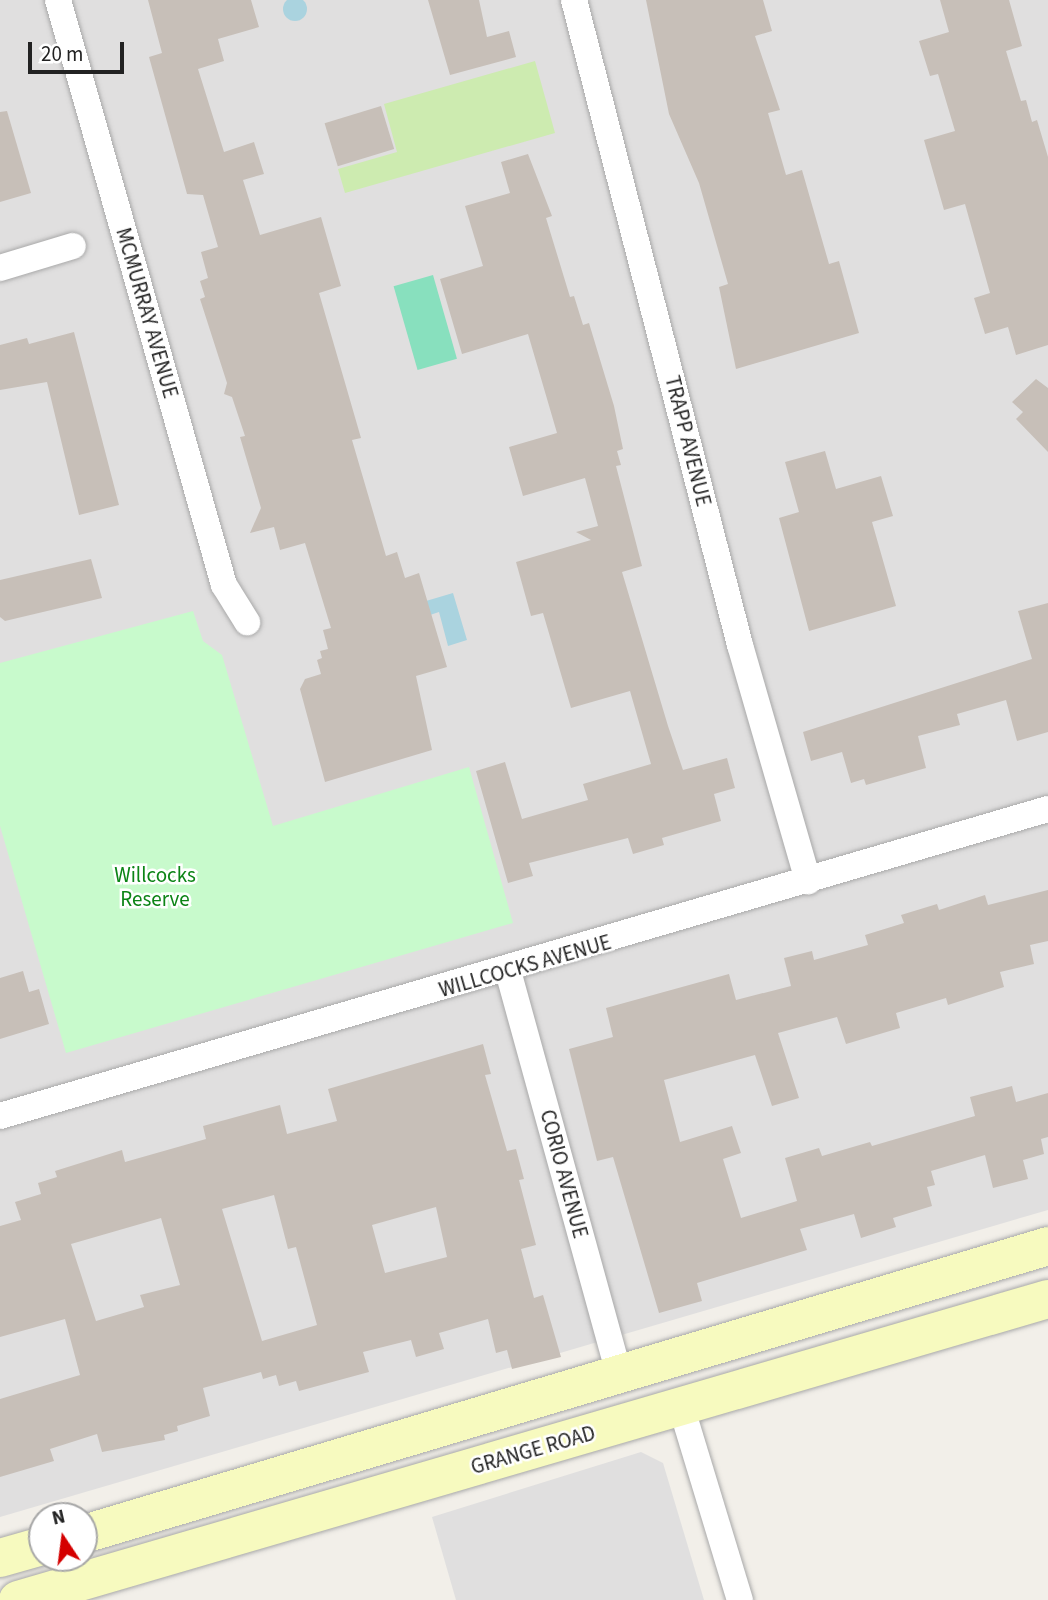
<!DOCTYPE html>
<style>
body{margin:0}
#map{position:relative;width:1048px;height:1600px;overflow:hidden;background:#f2efe9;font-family:"Source Sans 3",sans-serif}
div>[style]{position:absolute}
.residential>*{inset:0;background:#e0dfdf}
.grass>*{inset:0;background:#cdebb0}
.park>*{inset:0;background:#c8facc}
.pitch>*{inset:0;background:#88e0be;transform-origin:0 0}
.water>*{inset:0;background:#aad3df}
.round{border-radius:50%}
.building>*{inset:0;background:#c7bfb8;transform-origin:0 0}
.roads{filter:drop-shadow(0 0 2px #a9a9a9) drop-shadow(0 0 2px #a9a9a9)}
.street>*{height:26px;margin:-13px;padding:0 13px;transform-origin:13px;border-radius:13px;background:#fff}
.secondary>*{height:38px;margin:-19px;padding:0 19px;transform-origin:19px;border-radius:19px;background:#f7fabf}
span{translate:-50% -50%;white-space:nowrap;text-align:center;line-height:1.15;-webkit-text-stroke:5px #fff;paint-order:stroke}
.street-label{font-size:21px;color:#222}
.park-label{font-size:21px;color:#0c8416}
.north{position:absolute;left:28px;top:1502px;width:70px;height:70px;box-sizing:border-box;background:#fff;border:2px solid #a7a7a7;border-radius:50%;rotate:347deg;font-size:19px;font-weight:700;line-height:28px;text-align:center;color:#222}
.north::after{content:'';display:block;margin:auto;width:24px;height:32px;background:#d40000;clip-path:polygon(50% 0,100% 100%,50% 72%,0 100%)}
.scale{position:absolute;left:28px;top:42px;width:96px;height:32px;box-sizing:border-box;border:4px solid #222;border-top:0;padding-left:9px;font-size:21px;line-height:24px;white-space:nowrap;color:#222;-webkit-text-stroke:5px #fff;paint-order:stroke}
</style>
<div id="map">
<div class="residential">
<i style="clip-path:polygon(0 0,1048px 0,1048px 1210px,0 1517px)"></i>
<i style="clip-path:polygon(641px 1452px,663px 1463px,704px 1600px,456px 1600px,432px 1517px)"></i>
</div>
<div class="grass">
<i style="clip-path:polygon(535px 61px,555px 133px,345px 193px,338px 169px,397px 152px,384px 104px)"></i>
</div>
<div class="park">
<i style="clip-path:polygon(193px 611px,203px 641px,222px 655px,273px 826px,469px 767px,513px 923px,66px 1053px,0 826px,0 663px)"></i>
</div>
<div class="pitch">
<i style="left:433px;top:275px;width:87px;height:41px;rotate:74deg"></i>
</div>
<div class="water">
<i class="round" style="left:283px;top:-3px;width:24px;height:24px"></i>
<i style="clip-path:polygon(453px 593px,467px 640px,448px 646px,439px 612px,430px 615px,426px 601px)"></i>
</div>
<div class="building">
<i style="clip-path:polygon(148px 0,251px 0,259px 27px,218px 39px,224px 61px,198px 69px,224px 152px,254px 142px,264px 174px,243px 180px,260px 235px,321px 217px,341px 286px,319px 293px,361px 438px,352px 440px,386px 556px,397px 552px,405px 578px,419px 573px,447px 667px,416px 676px,432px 750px,325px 782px,300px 689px,305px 679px,321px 674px,317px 660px,322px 658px,320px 651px,328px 649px,323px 630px,331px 628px,305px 543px,280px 550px,274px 527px,250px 533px,261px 508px,240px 437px,245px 436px,232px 397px,224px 394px,227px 383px,200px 299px,205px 297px,200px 281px,208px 278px,201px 252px,218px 247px,203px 195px,187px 194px,179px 165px,149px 57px,162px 53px)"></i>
<i style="clip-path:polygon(428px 0,479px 0,487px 37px,509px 31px,516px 57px,450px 75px)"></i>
<i style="clip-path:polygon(646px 0,763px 0,772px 31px,755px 36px,780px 110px,768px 113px,786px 175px,802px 170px,829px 264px,839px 261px,859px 333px,736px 369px,719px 287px,728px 284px,699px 183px,669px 114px)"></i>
<i style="clip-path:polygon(940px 0,1009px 0,1022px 46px,1006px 51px,1021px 101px,1026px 100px,1032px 122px,1037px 120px,1048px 157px,1048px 345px,1016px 355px,1008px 327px,985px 334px,974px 298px,990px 293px,965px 204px,944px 210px,924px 140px,955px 131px,938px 74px,930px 76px,919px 41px,949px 32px)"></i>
<i style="left:381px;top:106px;width:45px;height:59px;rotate:73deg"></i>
<i style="clip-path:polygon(7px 111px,31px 193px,0 202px,0 112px)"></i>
<i style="clip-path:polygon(528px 154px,552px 216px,546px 218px,570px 297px,574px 296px,583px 325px,589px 323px,614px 406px,623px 449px,617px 451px,621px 465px,616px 466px,642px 566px,622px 572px,668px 726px,683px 770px,727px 758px,735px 788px,714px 794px,721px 821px,662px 838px,664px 845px,633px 854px,628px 838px,529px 863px,533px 876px,508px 883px,476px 771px,505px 762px,522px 819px,588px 800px,583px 784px,651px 764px,630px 691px,571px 708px,543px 613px,531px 616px,516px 562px,591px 540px,576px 532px,598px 526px,585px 478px,523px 496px,509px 447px,557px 433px,528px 334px,462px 354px,440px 279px,483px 266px,465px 206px,510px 193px,501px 162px)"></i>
<i style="clip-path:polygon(74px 332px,119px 505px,79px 515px,47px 382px,0 390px,0 345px,27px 338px,29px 344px)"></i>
<i style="clip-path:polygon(1036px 379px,1048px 388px,1048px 452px,1016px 419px,1023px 412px,1012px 402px)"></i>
<i style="clip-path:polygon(825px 451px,836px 489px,881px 476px,893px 516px,872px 522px,896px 606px,809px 631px,779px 518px,799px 512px,785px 462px)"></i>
<i style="clip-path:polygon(91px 559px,102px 598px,5px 621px,0 617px,0 580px)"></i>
<i style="clip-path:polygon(1048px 603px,1048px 732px,1017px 741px,1006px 700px,957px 714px,960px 725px,918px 736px,926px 768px,866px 785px,864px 779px,851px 783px,842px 752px,811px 761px,803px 732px,1032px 659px,1018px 611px)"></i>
<i style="clip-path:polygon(1048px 890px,1048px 941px,1030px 945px,1034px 964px,1000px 972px,1004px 987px,948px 1005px,946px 998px,896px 1013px,900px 1028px,846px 1044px,837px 1017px,778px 1033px,799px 1098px,772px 1106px,755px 1055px,664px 1080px,680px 1142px,732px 1126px,741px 1153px,723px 1159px,741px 1218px,797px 1201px,785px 1158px,819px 1148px,822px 1156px,870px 1142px,872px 1146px,975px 1116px,970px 1097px,1012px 1086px,1016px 1102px,1048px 1093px,1048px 1137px,1041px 1139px,1044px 1154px,1023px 1160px,1028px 1179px,993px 1188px,985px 1155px,931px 1171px,935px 1185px,927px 1187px,932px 1206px,893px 1218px,896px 1227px,861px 1238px,854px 1214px,800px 1229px,807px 1250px,697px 1283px,702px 1301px,659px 1313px,613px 1157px,597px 1161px,569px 1049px,613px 1037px,606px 1008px,729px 974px,736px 1000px,791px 986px,784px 958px,812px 951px,814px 960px,868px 945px,865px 935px,904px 923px,901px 915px,937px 904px,939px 910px,985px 895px,988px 905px)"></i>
<i style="clip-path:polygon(23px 971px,29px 992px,39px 989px,49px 1024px,0 1039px,0 978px)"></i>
<i style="clip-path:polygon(evenodd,483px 1044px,491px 1074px,485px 1075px,507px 1151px,516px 1149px,524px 1179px,519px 1180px,536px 1245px,521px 1249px,534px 1298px,543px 1295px,561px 1357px,512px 1369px,507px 1350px,496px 1353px,488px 1319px,439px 1333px,444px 1349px,416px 1357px,411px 1340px,363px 1352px,369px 1372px,299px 1391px,296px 1381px,279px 1386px,276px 1375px,263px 1379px,261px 1372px,203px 1388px,210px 1416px,177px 1426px,178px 1431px,164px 1435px,165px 1440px,102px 1452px,97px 1434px,50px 1449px,54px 1461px,0 1477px,0 1399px,80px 1375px,65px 1319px,0 1337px,0 1226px,21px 1220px,15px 1202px,41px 1194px,38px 1183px,57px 1177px,55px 1171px,122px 1150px,125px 1162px,206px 1139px,203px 1126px,280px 1105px,287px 1134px,337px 1121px,328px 1089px,483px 1044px,274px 1195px,288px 1249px,296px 1247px,317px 1325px,262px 1341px,222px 1209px,274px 1195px,483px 1044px,436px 1207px,447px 1257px,385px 1273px,372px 1225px,436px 1207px,483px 1044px,161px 1218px,180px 1285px,140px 1295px,144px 1307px,96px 1321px,71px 1244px,161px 1218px)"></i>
</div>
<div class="roads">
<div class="street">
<i style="left:58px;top:0;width:608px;rotate:74.16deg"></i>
<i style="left:224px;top:585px;width:44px;rotate:58.1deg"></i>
<i style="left:574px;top:0;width:666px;rotate:75.57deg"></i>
<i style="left:740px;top:645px;width:246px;rotate:73.9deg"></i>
<i style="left:0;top:268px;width:76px;rotate:-16.8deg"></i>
<i style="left:508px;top:971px;width:421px;rotate:74.6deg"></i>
<i style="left:0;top:1116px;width:1092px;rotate:-16.33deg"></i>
<i style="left:681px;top:1406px;width:203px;rotate:73.1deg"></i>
</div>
<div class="secondary">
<i style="left:84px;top:1534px;width:1006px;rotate:-16.63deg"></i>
<i style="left:0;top:1558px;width:44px;rotate:-15.9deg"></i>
<i style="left:18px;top:1600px;width:1073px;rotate:-16.29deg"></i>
</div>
</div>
<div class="street-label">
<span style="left:147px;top:313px;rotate:74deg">MCMURRAY AVENUE</span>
<span style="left:688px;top:441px;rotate:76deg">TRAPP AVENUE</span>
<span style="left:525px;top:966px;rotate:-16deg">WILLCOCKS AVENUE</span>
<span style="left:564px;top:1174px;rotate:75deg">CORIO AVENUE</span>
<span style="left:533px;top:1450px;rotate:-16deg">GRANGE ROAD</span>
</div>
<div class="park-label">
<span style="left:155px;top:887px">Willcocks<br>Reserve</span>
</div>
<div class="north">N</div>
<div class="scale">20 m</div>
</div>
